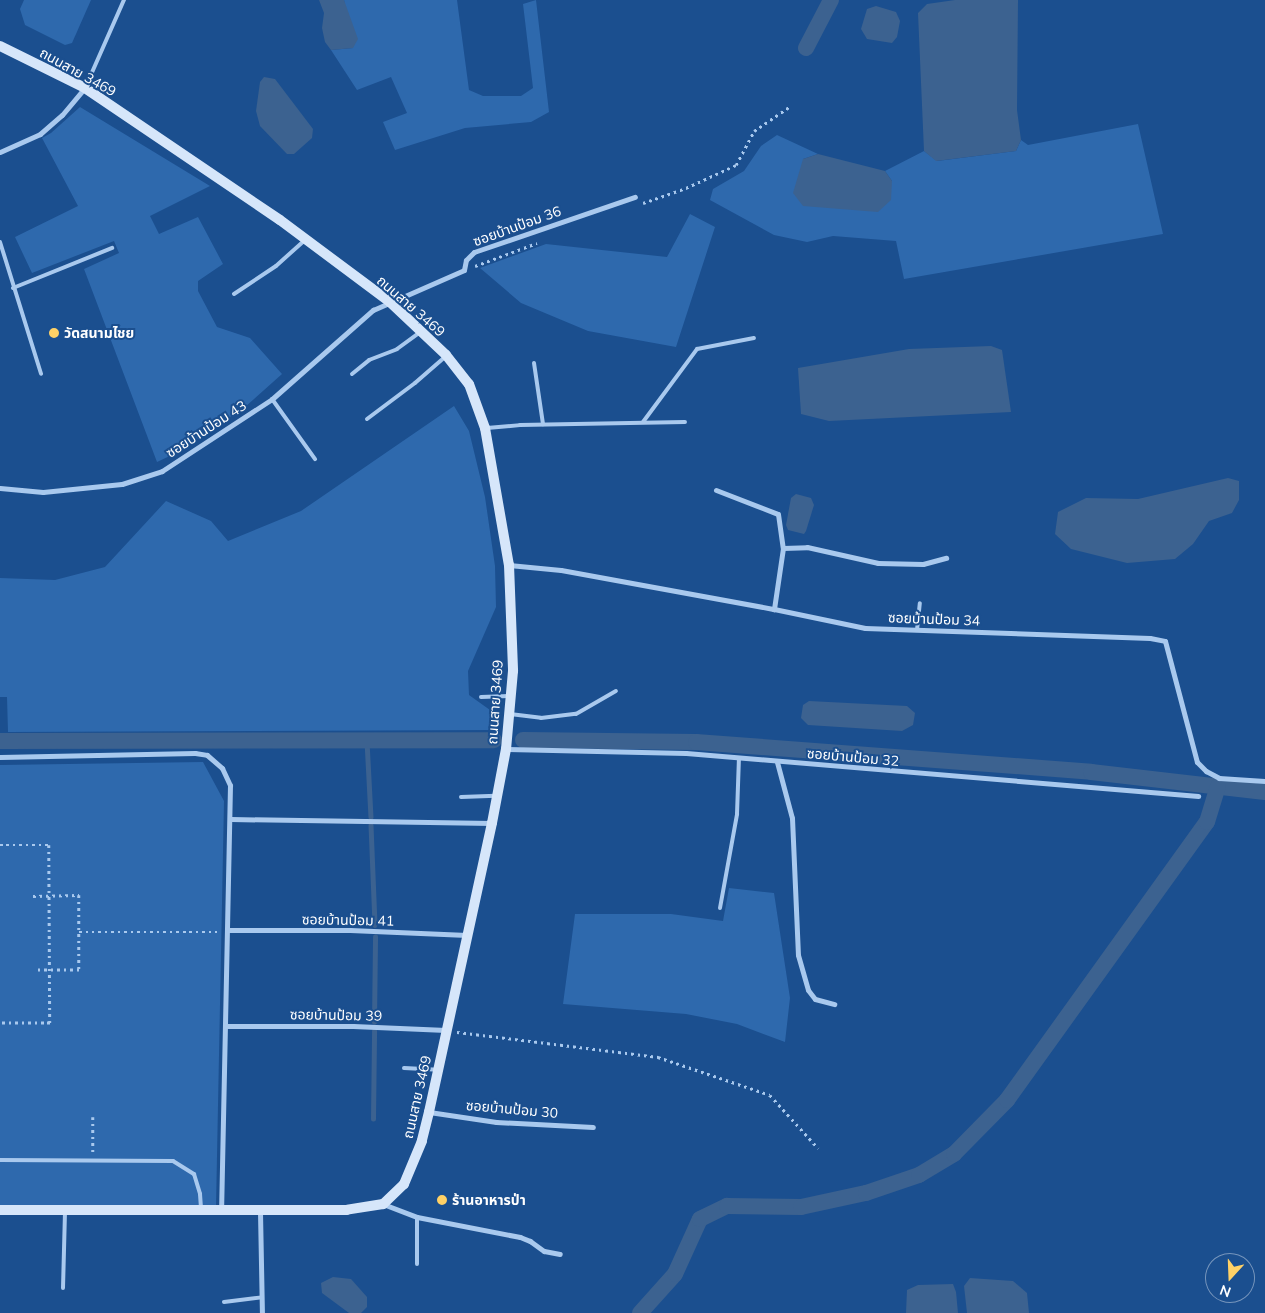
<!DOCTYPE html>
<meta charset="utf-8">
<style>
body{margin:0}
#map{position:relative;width:1265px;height:1313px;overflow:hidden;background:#1b4f8f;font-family:Mulish,"Noto Sans Thai",sans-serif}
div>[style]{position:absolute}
.green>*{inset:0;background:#2e69ad}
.water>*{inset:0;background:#3c6290}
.stream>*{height:4.5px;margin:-2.25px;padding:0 2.25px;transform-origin:2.25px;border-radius:2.25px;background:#3c6290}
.canal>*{height:16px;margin:-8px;padding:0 8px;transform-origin:8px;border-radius:8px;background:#3c6290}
.path>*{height:2.5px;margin-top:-1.25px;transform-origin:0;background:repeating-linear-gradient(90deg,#a9c9ee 0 2.5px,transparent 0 6.5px)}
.lane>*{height:4px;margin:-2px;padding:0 2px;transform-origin:2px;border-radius:2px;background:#a9c9ee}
.street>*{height:5px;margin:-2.5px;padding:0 2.5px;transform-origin:2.5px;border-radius:2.5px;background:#a9c9ee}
.secondary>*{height:10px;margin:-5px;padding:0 5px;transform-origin:5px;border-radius:5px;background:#d6e6fa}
.dots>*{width:14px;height:14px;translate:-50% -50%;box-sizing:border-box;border:2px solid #1b4f8f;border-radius:50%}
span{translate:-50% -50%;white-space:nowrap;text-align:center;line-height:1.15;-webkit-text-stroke:4px #1b4f8f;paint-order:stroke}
.street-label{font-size:14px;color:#fff}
.poi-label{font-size:14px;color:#fff;font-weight:700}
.left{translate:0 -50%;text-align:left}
.north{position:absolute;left:1205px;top:1253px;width:50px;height:50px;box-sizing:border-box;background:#1b4f8f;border:1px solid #7695bc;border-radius:50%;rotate:200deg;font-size:14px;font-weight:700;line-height:20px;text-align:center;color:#fff}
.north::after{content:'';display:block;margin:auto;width:18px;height:22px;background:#ffd166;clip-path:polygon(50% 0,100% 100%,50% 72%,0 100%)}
</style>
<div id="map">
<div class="green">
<i style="clip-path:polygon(24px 0,91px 0,72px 43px,65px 45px,25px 25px,20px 9px)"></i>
<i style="clip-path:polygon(344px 0,457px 0,469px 90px,483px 96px,521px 96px,533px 88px,523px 4px,536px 0,549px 112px,531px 122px,465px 128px,395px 150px,383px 122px,407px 113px,391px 77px,357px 90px,331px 50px,353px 48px)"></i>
<i style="clip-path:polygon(80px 107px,210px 186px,150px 216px,159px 234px,198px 217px,223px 264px,198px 281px,198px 291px,217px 327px,250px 338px,282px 374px,245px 407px,174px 454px,157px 462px,84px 269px,119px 253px,114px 241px,32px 273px,15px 237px,78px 206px,42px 138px,51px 133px)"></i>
<i style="clip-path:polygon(1138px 124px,1163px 234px,904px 279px,896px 241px,833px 236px,807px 242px,774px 235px,710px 200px,713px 189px,744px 171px,761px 146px,777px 135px,818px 154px,803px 159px,892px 181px,885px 171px,924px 151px,937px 161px,1016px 151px,1021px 140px,1028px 145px)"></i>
<i style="clip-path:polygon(690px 214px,715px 227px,676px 347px,588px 331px,521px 303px,480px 268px,546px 244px,667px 257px)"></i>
<i style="clip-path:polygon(454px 406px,469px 431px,485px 497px,495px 566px,496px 607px,468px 671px,469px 695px,497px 715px,495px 730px,8px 732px,7px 697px,0 697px,0 578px,55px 580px,105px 567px,166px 501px,211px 521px,228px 541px,301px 511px)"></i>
<i style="clip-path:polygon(203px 762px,224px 801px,216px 1207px,0 1206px,0 765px)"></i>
<i style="clip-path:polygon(729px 888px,774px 893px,790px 998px,785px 1042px,737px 1024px,686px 1014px,563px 1004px,575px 914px,671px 914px,723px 921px)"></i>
</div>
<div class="water">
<i style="clip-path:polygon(319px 0,344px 0,358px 39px,353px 48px,331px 50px,325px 42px,322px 28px,324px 13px)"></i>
<i style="clip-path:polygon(955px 0,1018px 0,1017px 110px,1021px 140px,1016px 151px,936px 161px,924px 151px,918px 13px,927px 4px)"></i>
<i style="clip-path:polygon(876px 6px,896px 12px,900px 21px,897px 37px,892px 43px,867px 39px,861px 29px,867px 9px)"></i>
<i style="clip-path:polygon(264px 77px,275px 79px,313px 129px,312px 138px,294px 154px,287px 154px,260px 126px,256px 111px,260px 82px)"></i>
<i style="clip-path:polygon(818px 154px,885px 171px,892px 181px,891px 200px,878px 212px,803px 206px,793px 193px,803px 159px)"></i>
<i style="clip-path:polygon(991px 346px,1002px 350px,1011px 412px,829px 421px,801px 414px,798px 368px,909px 349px)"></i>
<i style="clip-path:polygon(1228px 478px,1239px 481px,1239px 500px,1232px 513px,1209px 521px,1193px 544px,1175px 559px,1127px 563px,1071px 549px,1055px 534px,1058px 512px,1086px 498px,1138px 499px)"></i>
<i style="clip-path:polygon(796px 494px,811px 498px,814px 505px,806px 531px,804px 534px,788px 530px,786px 525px,791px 498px)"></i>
<i style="clip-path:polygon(809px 701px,907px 706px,915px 713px,913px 725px,902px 731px,808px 725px,801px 718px,803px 705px)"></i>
<i style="clip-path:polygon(333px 1277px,351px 1279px,367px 1297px,367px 1307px,361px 1313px,349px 1313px,322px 1293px,321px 1283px)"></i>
<i style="clip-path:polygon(970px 1278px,1013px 1281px,1027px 1293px,1029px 1313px,967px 1313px,964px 1286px)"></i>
<i style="clip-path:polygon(953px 1284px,956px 1292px,958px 1313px,906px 1313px,907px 1290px,918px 1285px)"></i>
</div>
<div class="stream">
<i style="left:367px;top:741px;width:76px;rotate:87deg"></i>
<i style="left:371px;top:825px;width:100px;rotate:87.7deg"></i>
<i style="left:374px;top:1022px;width:85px;rotate:-89.3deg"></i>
<i style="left:373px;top:1119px;width:88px;rotate:-89.3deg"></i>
</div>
<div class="canal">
<i style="left:806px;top:48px;width:54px;rotate:-62.5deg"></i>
<i style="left:523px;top:740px;width:173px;rotate:0.7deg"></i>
<i style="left:696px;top:742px;width:396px;rotate:4.3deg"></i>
<i style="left:1091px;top:772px;width:175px;rotate:6.6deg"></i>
<i style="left:0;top:741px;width:494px;rotate:-0.1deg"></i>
<i style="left:640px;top:1313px;width:52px;rotate:-48.1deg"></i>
<i style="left:675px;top:1274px;width:60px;rotate:-65.6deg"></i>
<i style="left:700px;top:1219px;width:30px;rotate:-26deg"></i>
<i style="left:727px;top:1206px;width:74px;rotate:0.8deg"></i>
<i style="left:801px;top:1207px;width:66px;rotate:-12.2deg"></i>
<i style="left:866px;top:1193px;width:56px;rotate:-18.8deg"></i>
<i style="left:919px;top:1175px;width:41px;rotate:-31deg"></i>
<i style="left:954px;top:1154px;width:76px;rotate:-45.5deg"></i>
<i style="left:1007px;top:1100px;width:342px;rotate:-54.3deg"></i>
<i style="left:1207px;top:822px;width:37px;rotate:-73deg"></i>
</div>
<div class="path">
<i style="left:643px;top:203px;width:46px;rotate:-19.2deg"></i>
<i style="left:686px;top:188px;width:55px;rotate:-24.7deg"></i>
<i style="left:736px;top:165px;width:38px;rotate:-62deg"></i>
<i style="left:754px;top:131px;width:42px;rotate:-34.4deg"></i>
<i style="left:475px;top:266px;width:66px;rotate:-20.4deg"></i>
<i style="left:0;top:845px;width:49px"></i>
<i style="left:49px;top:845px;width:178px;rotate:89.7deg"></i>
<i style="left:50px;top:1023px;width:50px;rotate:180deg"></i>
<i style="left:33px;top:896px;width:46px;rotate:-1.2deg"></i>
<i style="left:79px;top:895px;width:75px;rotate:90deg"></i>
<i style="left:79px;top:970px;width:45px;rotate:180deg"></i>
<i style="left:79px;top:932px;width:138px"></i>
<i style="left:457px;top:1032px;width:203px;rotate:7.1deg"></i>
<i style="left:658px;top:1057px;width:118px;rotate:18.7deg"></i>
<i style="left:770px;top:1095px;width:72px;rotate:47.8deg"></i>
<i style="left:93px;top:1117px;width:36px;rotate:90deg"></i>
</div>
<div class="lane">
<i style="left:86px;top:86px;width:94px;rotate:-66.2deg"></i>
<i style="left:0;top:242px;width:138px;rotate:72.7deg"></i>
<i style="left:13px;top:288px;width:107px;rotate:-22deg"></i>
<i style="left:234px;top:294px;width:50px;rotate:-33.7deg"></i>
<i style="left:276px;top:266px;width:39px;rotate:-42deg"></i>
<i style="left:534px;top:363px;width:62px;rotate:81.6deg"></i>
<i style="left:352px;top:374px;width:22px;rotate:-39deg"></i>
<i style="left:369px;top:360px;width:30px;rotate:-21deg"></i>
<i style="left:397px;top:349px;width:29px;rotate:-36deg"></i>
<i style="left:272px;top:399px;width:74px;rotate:54.4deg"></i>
<i style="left:367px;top:419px;width:60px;rotate:-36.9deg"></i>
<i style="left:415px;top:383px;width:40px;rotate:-41deg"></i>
<i style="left:643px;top:422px;width:91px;rotate:-53.5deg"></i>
<i style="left:697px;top:349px;width:58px;rotate:-10.9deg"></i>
<i style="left:487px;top:428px;width:33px;rotate:-5deg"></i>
<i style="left:520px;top:425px;width:165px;rotate:-1deg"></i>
<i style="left:917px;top:630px;width:27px;rotate:-84deg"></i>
<i style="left:481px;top:697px;width:28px;rotate:-2deg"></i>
<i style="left:510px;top:714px;width:31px;rotate:7deg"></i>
<i style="left:541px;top:718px;width:35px;rotate:-7deg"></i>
<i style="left:576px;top:714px;width:46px;rotate:-29.9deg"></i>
<i style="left:461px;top:797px;width:35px;rotate:-2deg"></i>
<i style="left:720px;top:908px;width:96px;rotate:-79.7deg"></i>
<i style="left:737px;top:814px;width:56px;rotate:-88deg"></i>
<i style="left:404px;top:1068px;width:34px;rotate:3deg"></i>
<i style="left:0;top:1160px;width:173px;rotate:0.3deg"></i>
<i style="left:173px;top:1161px;width:25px;rotate:32deg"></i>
<i style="left:194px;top:1174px;width:21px;rotate:73deg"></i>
<i style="left:200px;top:1194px;width:15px;rotate:86deg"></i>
<i style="left:417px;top:1217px;width:47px;rotate:90deg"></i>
<i style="left:63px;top:1288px;width:77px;rotate:-88.5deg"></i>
<i style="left:224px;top:1302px;width:38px;rotate:-7deg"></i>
</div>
<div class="street">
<i style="left:0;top:152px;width:44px;rotate:-24.2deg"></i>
<i style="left:40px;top:134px;width:29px;rotate:-41deg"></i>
<i style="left:62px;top:115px;width:35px;rotate:-50deg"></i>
<i style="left:0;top:488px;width:43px;rotate:5.3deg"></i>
<i style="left:43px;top:492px;width:79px;rotate:-5.8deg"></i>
<i style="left:122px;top:484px;width:42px;rotate:-18deg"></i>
<i style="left:162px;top:471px;width:131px;rotate:-33.2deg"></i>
<i style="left:272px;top:399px;width:135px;rotate:-41.4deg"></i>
<i style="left:373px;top:310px;width:99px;rotate:-23.7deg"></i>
<i style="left:464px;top:270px;width:10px;rotate:-79deg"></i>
<i style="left:466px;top:260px;width:11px;rotate:-45deg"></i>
<i style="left:474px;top:252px;width:170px;rotate:-18.9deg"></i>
<i style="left:716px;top:490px;width:66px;rotate:21.2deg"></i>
<i style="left:778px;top:514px;width:34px;rotate:82deg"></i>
<i style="left:783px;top:548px;width:62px;rotate:98.4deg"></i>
<i style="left:783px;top:548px;width:24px;rotate:-2deg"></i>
<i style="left:807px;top:547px;width:73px;rotate:12.7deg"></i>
<i style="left:878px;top:563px;width:45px;rotate:1.3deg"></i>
<i style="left:923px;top:564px;width:24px;rotate:-15deg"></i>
<i style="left:509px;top:565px;width:52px;rotate:5.5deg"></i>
<i style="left:561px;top:570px;width:217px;rotate:10.4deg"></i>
<i style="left:774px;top:609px;width:93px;rotate:11.8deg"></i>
<i style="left:865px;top:628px;width:285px;rotate:2deg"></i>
<i style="left:1150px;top:638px;width:15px;rotate:11deg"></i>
<i style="left:1165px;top:641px;width:125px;rotate:75.2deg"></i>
<i style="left:1197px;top:762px;width:13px;rotate:45deg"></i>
<i style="left:1206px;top:771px;width:15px;rotate:28deg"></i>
<i style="left:1219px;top:778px;width:46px;rotate:3.7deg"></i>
<i style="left:506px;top:749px;width:180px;rotate:1.3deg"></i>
<i style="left:686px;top:753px;width:514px;rotate:4.8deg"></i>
<i style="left:0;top:757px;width:195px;rotate:-1.2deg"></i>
<i style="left:195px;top:753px;width:12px;rotate:9deg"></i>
<i style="left:207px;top:755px;width:20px;rotate:41deg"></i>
<i style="left:222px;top:768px;width:19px;rotate:65deg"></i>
<i style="left:230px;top:785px;width:426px;rotate:91.2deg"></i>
<i style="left:777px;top:762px;width:58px;rotate:75deg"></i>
<i style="left:792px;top:818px;width:137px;rotate:87.5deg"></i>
<i style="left:798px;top:955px;width:36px;rotate:74deg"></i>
<i style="left:808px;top:990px;width:11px;rotate:52deg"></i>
<i style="left:815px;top:999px;width:20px;rotate:15deg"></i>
<i style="left:231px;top:819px;width:261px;rotate:0.9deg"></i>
<i style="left:228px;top:930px;width:122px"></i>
<i style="left:350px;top:930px;width:117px;rotate:2.4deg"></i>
<i style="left:226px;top:1026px;width:127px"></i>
<i style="left:353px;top:1026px;width:93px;rotate:2.5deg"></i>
<i style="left:429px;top:1112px;width:68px;rotate:8.5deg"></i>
<i style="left:496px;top:1122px;width:97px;rotate:3deg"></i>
<i style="left:383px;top:1204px;width:36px;rotate:21deg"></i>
<i style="left:417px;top:1217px;width:105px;rotate:11deg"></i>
<i style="left:520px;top:1237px;width:11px;rotate:22deg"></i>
<i style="left:530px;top:1241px;width:17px;rotate:36deg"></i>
<i style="left:544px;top:1251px;width:16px;rotate:11deg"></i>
<i style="left:260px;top:1212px;width:101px;rotate:88.9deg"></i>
</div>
<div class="secondary">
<i style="left:0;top:46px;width:95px;rotate:26.3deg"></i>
<i style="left:85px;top:88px;width:235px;rotate:34.1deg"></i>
<i style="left:280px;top:220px;width:137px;rotate:36.7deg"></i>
<i style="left:390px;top:302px;width:77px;rotate:43.4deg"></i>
<i style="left:446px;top:355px;width:37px;rotate:52deg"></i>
<i style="left:469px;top:384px;width:47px;rotate:70deg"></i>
<i style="left:485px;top:428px;width:139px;rotate:80.1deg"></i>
<i style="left:509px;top:565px;width:106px;rotate:87.8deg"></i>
<i style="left:513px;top:671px;width:78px;rotate:95.1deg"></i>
<i style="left:506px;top:749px;width:75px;rotate:100.7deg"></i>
<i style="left:492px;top:823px;width:296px;rotate:102.3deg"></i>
<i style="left:429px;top:1112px;width:30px;rotate:104deg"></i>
<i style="left:422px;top:1141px;width:47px;rotate:112.7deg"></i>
<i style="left:404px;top:1184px;width:29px;rotate:136deg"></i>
<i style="left:383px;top:1204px;width:36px;rotate:171deg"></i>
<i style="left:347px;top:1210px;width:347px;rotate:180deg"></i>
</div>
<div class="dots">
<i style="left:54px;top:333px;background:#ffd166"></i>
<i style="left:442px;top:1200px;background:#ffd166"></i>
</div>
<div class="street-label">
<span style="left:78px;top:72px;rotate:29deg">ถนนสาย 3469</span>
<span style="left:517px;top:226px;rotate:-20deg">ซอยบ้านป้อม 36</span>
<span style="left:411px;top:306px;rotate:41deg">ถนนสาย 3469</span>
<span style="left:206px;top:429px;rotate:-33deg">ซอยบ้านป้อม 43</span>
<span style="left:934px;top:619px;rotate:2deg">ซอยบ้านป้อม 34</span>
<span style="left:495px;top:702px;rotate:-86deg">ถนนสาย 3469</span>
<span style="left:853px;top:757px;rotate:5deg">ซอยบ้านป้อม 32</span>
<span style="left:348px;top:920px;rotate:1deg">ซอยบ้านป้อม 41</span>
<span style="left:336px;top:1015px;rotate:1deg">ซอยบ้านป้อม 39</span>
<span style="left:417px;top:1097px;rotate:-77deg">ถนนสาย 3469</span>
<span style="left:512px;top:1109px;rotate:5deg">ซอยบ้านป้อม 30</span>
</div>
<div class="poi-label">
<span class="left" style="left:64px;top:333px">วัดสนามไชย</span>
<span class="left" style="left:452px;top:1200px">ร้านอาหารป่า</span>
</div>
<div class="north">N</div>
</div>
